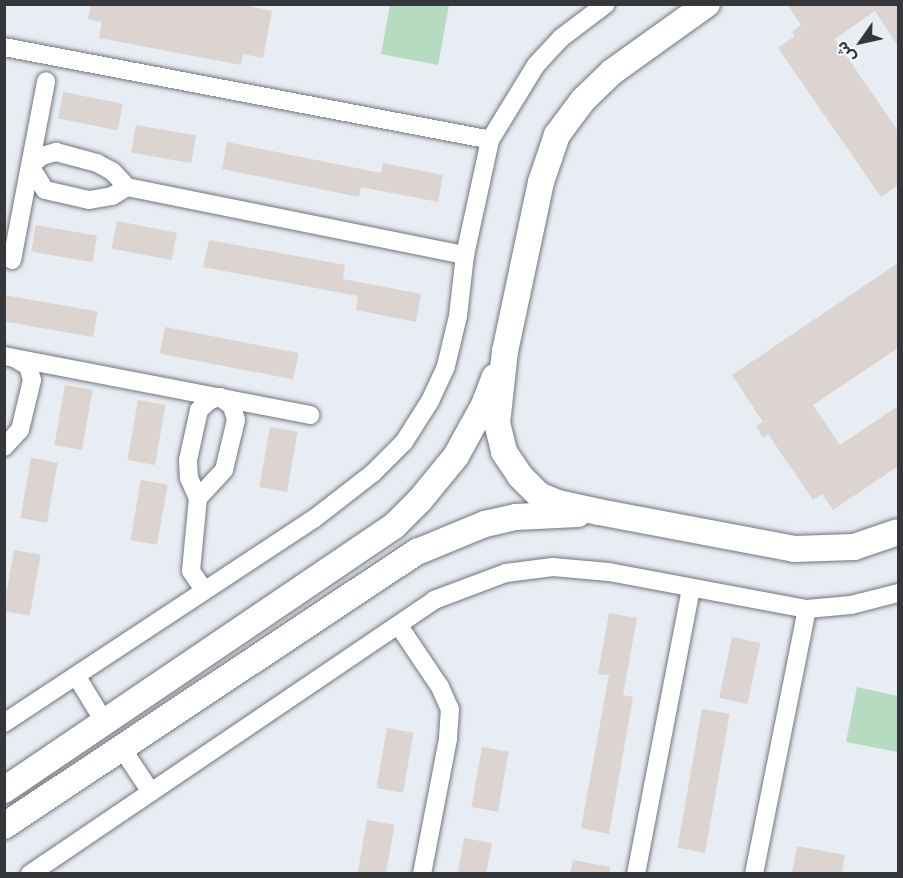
<!DOCTYPE html>
<meta charset="utf-8">
<style>
body{margin:0}
#map{position:relative;width:903px;height:878px;overflow:hidden;background:#e8ecf3;font-family:"Times New Roman","Noto Sans Arabic",serif}
div>[style]{position:absolute}
.green>*{inset:0;background:#b6dbc0}
.building>*{inset:0;background:#dbd4d0;transform-origin:0 0}
.roads{filter:drop-shadow(0 0 2px #72767c) drop-shadow(0 0 2px #72767c)}
.street>*{height:18px;margin:-9px;padding:0 9px;transform-origin:9px;border-radius:9px;background:#fff}
.secondary>*{height:26px;margin:-13px;padding:0 13px;transform-origin:13px;border-radius:13px;background:#fff}
span{translate:-50% -50%;white-space:nowrap;text-align:center;line-height:1.15;-webkit-text-stroke:4.5px #f6f9ff;paint-order:stroke}
.frame{position:absolute;inset:0;border:6px solid #36373a;pointer-events:none}
.north{position:absolute;left:831px;top:12px;width:60px;height:60px;-webkit-text-stroke:4px #f6f9ff;paint-order:stroke;rotate:236deg;font-size:16px;font-weight:700;line-height:24px;text-align:center;color:#36373a}
.north::after{content:'';display:block;margin:auto;width:21px;height:27px;background:#36373a;clip-path:polygon(50% 0,100% 100%,50% 72%,0 100%)}
</style>
<div id="map">
<div class="green">
<i style="clip-path:polygon(390px 5px,449px 5px,438px 65px,381px 54px)"></i>
<i style="clip-path:polygon(857px 687px,898px 696px,898px 752px,846px 742px)"></i>
</div>
<div class="building">
<i style="clip-path:polygon(91px 4px,252px 4px,252px 7px,272px 11px,263px 58px,243px 54px,241px 65px,99px 38px,102px 22px,88px 19px)"></i>
<i style="clip-path:polygon(787px 4px,898px 4px,898px 46px,875px 11px,835px 39px,898px 131px,898px 185px,881px 197px,778px 48px,795px 36px,792px 32px,801px 25px)"></i>
<i style="left:63px;top:92px;width:61px;height:27px;rotate:11deg"></i>
<i style="left:136px;top:125px;width:61px;height:28px;rotate:10deg"></i>
<i style="clip-path:polygon(227px 142px,381px 173px,383px 163px,443px 175px,438px 202px,361px 187px,359px 197px,222px 169px)"></i>
<i style="left:117px;top:221px;width:61px;height:28px;rotate:11deg"></i>
<i style="left:36px;top:225px;width:62px;height:27px;rotate:10deg"></i>
<i style="clip-path:polygon(209px 240px,345px 265px,343px 279px,421px 294px,416px 322px,356px 310px,358px 296px,203px 267px)"></i>
<i style="clip-path:polygon(898px 263px,898px 348px,813px 405px,840px 445px,898px 406px,898px 466px,833px 510px,822px 494px,813px 500px,768px 434px,763px 438px,756px 426px,763px 422px,732px 375px)"></i>
<i style="left:4px;top:295px;width:95px;height:26px;rotate:10deg"></i>
<i style="left:165px;top:327px;width:136px;height:27px;rotate:11deg"></i>
<i style="left:65px;top:385px;width:28px;height:61px;rotate:10deg"></i>
<i style="left:138px;top:400px;width:28px;height:61px;rotate:10deg"></i>
<i style="left:270px;top:427px;width:28px;height:61px;rotate:10deg"></i>
<i style="left:31px;top:458px;width:27px;height:61px;rotate:10deg"></i>
<i style="left:141px;top:480px;width:27px;height:61px;rotate:10deg"></i>
<i style="left:14px;top:550px;width:27px;height:62px;rotate:10deg"></i>
<i style="clip-path:polygon(609px 613px,637px 618px,623px 695px,633px 697px,609px 834px,581px 828px,609px 675px,598px 674px)"></i>
<i style="left:732px;top:637px;width:29px;height:62px;rotate:12deg"></i>
<i style="left:702px;top:709px;width:28px;height:141px;rotate:10deg"></i>
<i style="left:387px;top:728px;width:27px;height:61px;rotate:10deg"></i>
<i style="left:482px;top:747px;width:27px;height:61px;rotate:10deg"></i>
<i style="left:367px;top:820px;width:28px;height:54px;rotate:10deg"></i>
<i style="clip-path:polygon(464px 838px,492px 843px,486px 873px,458px 873px)"></i>
<i style="clip-path:polygon(797px 846px,845px 855px,842px 873px,792px 873px)"></i>
<i style="clip-path:polygon(573px 860px,610px 867px,610px 873px,570px 873px)"></i>
</div>
<div class="roads">
<div class="street">
<i style="left:4px;top:47px;width:495px;rotate:10.8deg"></i>
<i style="left:127px;top:187px;width:17px;rotate:149deg"></i>
<i style="left:112px;top:196px;width:23px;rotate:170deg"></i>
<i style="left:89px;top:200px;width:45px;rotate:-167.2deg"></i>
<i style="left:45px;top:190px;width:28px;rotate:-122deg"></i>
<i style="left:30px;top:166px;width:16px;rotate:-40deg"></i>
<i style="left:42px;top:156px;width:15px;rotate:-16deg"></i>
<i style="left:56px;top:152px;width:42px;rotate:15deg"></i>
<i style="left:97px;top:163px;width:18px;rotate:29deg"></i>
<i style="left:113px;top:172px;width:21px;rotate:47deg"></i>
<i style="left:127px;top:187px;width:345px;rotate:11.4deg"></i>
<i style="left:12px;top:260px;width:182px;rotate:-79.2deg"></i>
<i style="left:4px;top:356px;width:312px;rotate:10.9deg"></i>
<i style="left:4px;top:447px;width:23px;rotate:-47deg"></i>
<i style="left:20px;top:430px;width:51px;rotate:-76.5deg"></i>
<i style="left:32px;top:380px;width:15px;rotate:-106deg"></i>
<i style="left:28px;top:366px;width:14px;rotate:-150deg"></i>
<i style="left:198px;top:498px;width:38px;rotate:-47deg"></i>
<i style="left:224px;top:470px;width:51px;rotate:-76.5deg"></i>
<i style="left:236px;top:420px;width:15px;rotate:-106deg"></i>
<i style="left:232px;top:406px;width:15px;rotate:-143deg"></i>
<i style="left:220px;top:397px;width:10px;rotate:163deg"></i>
<i style="left:210px;top:400px;width:15px;rotate:138deg"></i>
<i style="left:199px;top:410px;width:51px;rotate:102.4deg"></i>
<i style="left:188px;top:460px;width:18px;rotate:87deg"></i>
<i style="left:189px;top:478px;width:22px;rotate:66deg"></i>
<i style="left:198px;top:498px;width:73px;rotate:95.5deg"></i>
<i style="left:191px;top:571px;width:23px;rotate:56deg"></i>
<i style="left:399px;top:626px;width:73px;rotate:56.1deg"></i>
<i style="left:440px;top:687px;width:24px;rotate:66deg"></i>
<i style="left:450px;top:709px;width:30px;rotate:94deg"></i>
<i style="left:448px;top:739px;width:137px;rotate:100.9deg"></i>
<i style="left:77px;top:677px;width:54px;rotate:58.7deg"></i>
<i style="left:4px;top:723px;width:372px;rotate:-33.4deg"></i>
<i style="left:315px;top:518px;width:73px;rotate:-37.8deg"></i>
<i style="left:373px;top:473px;width:44px;rotate:-45deg"></i>
<i style="left:404px;top:442px;width:49px;rotate:-57.6deg"></i>
<i style="left:430px;top:401px;width:38px;rotate:-65deg"></i>
<i style="left:446px;top:366px;width:51px;rotate:-76.5deg"></i>
<i style="left:458px;top:316px;width:61px;rotate:-83.5deg"></i>
<i style="left:465px;top:255px;width:118px;rotate:-77.7deg"></i>
<i style="left:490px;top:140px;width:88px;rotate:-58.5deg"></i>
<i style="left:536px;top:65px;width:37px;rotate:-47deg"></i>
<i style="left:561px;top:38px;width:56px;rotate:-37.1deg"></i>
<i style="left:121px;top:747px;width:54px;rotate:56.3deg"></i>
<i style="left:30px;top:874px;width:488px;rotate:-34.1deg"></i>
<i style="left:434px;top:600px;width:77px;rotate:-20.6deg"></i>
<i style="left:506px;top:573px;width:47px;rotate:-7.3deg"></i>
<i style="left:553px;top:567px;width:56px;rotate:5.1deg"></i>
<i style="left:609px;top:572px;width:201px;rotate:10.6deg"></i>
<i style="left:807px;top:609px;width:44px;rotate:-5.2deg"></i>
<i style="left:851px;top:605px;width:49px;rotate:-14.3deg"></i>
<i style="left:636px;top:874px;width:291px;rotate:-79.1deg"></i>
<i style="left:754px;top:874px;width:270px;rotate:-78.7deg"></i>
</div>
<div class="secondary">
<i style="left:707px;top:4px;width:117px;rotate:144.4deg"></i>
<i style="left:612px;top:72px;width:40px;rotate:136deg"></i>
<i style="left:583px;top:100px;width:44px;rotate:126.6deg"></i>
<i style="left:557px;top:135px;width:50px;rotate:108.8deg"></i>
<i style="left:541px;top:182px;width:173px;rotate:102deg"></i>
<i style="left:505px;top:351px;width:72px;rotate:96.3deg"></i>
<i style="left:497px;top:423px;width:30px;rotate:76deg"></i>
<i style="left:504px;top:452px;width:29px;rotate:56deg"></i>
<i style="left:520px;top:476px;width:27px;rotate:45deg"></i>
<i style="left:539px;top:495px;width:21px;rotate:23deg"></i>
<i style="left:558px;top:503px;width:42px;rotate:12.4deg"></i>
<i style="left:599px;top:512px;width:198px;rotate:10.7deg"></i>
<i style="left:794px;top:549px;width:60px;rotate:-1.9deg"></i>
<i style="left:854px;top:547px;width:46px;rotate:-18.8deg"></i>
<i style="left:4px;top:790px;width:472px;rotate:-34.1deg"></i>
<i style="left:395px;top:525px;width:35px;rotate:-45deg"></i>
<i style="left:420px;top:500px;width:57px;rotate:-50.7deg"></i>
<i style="left:456px;top:456px;width:58px;rotate:-61.2deg"></i>
<i style="left:484px;top:405px;width:30px;rotate:-69deg"></i>
<i style="left:4px;top:826px;width:496px;rotate:-33.6deg"></i>
<i style="left:417px;top:552px;width:74px;rotate:-22.4deg"></i>
<i style="left:485px;top:524px;width:32px;rotate:-13deg"></i>
<i style="left:516px;top:517px;width:62px;rotate:-2.8deg"></i>
</div>
</div>
<div class="frame"></div>
<div class="north">ش</div>
</div>
